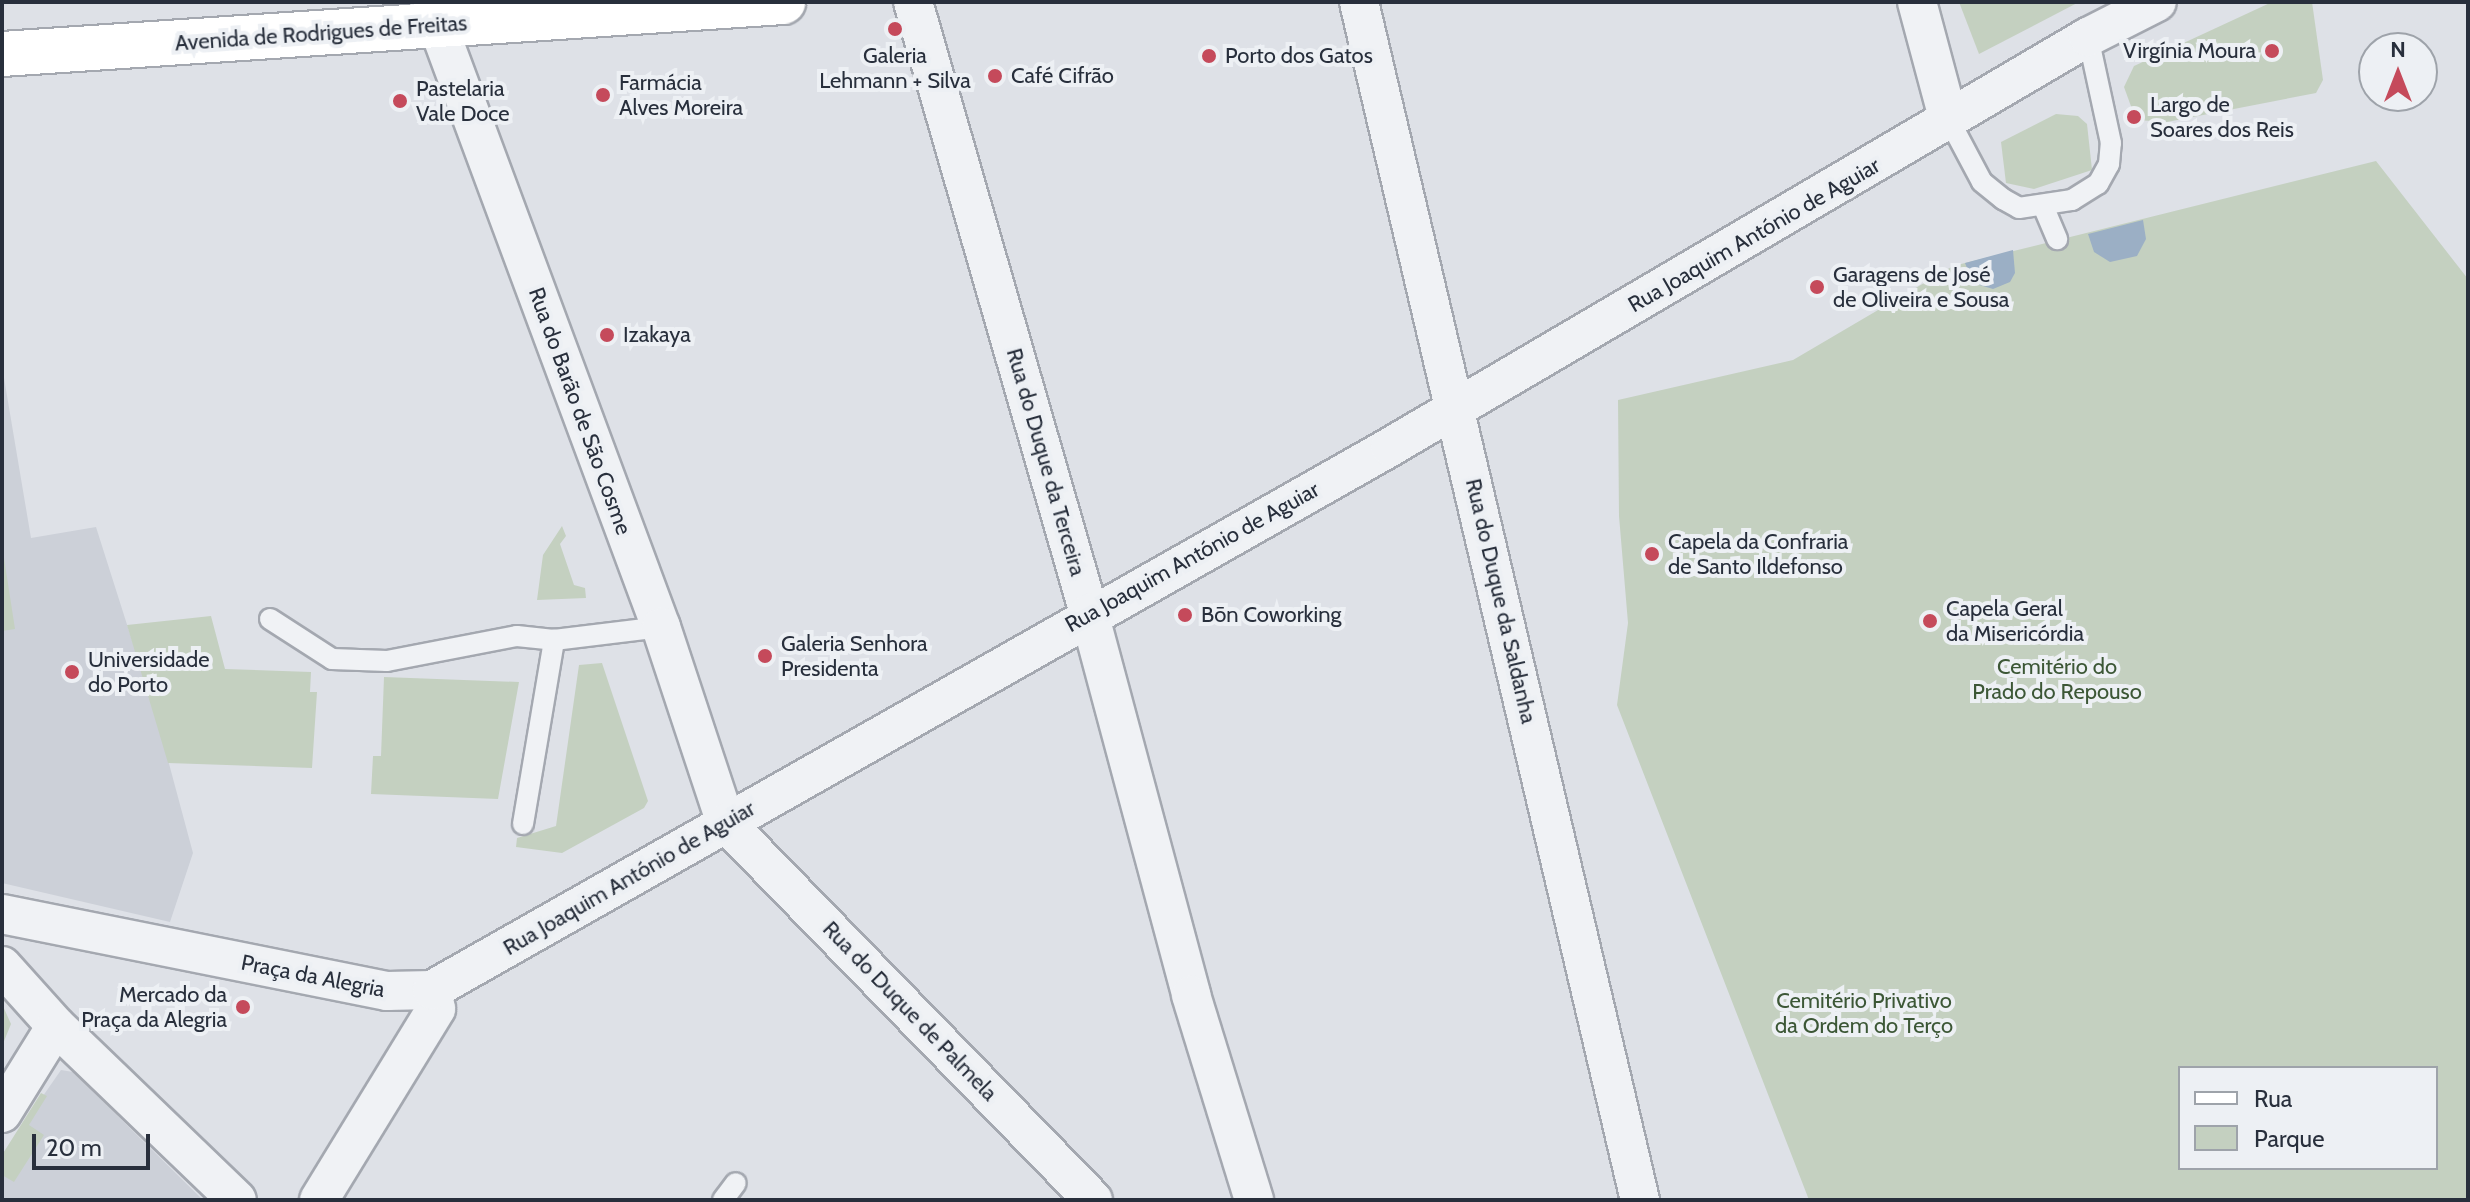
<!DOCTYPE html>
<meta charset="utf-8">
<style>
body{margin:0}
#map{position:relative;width:2470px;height:1202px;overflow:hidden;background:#dee1e7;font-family:Cabin,sans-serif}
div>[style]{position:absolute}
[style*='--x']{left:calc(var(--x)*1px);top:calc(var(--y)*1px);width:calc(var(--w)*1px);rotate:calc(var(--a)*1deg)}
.built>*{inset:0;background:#ccd0d8}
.green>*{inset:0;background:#c4d0c0}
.water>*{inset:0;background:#9bafc5}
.roads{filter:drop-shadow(2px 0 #a4a8b0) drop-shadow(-2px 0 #a4a8b0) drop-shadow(0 2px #a4a8b0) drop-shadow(0 -2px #a4a8b0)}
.service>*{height:20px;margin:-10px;padding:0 10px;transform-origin:10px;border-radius:10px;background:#f0f2f5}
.minor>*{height:38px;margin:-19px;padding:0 19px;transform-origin:19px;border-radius:19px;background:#f0f2f5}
.secondary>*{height:44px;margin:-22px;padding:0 22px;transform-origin:22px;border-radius:22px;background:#fff}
.dots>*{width:22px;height:22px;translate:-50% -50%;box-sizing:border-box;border:4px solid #edf0f4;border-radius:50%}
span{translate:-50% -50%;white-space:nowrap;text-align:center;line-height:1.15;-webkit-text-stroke:8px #edf0f4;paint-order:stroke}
.street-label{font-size:22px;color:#282f3c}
.poi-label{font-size:22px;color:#282f3c}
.right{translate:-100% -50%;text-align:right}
.left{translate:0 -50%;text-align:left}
.park-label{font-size:22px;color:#3c5736}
.frame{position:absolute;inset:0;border:4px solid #282f3c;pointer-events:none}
.legend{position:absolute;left:2178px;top:1066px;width:260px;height:104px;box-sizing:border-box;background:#edf0f4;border:2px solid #9ea3aa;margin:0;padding:10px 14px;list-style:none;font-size:24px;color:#282f3c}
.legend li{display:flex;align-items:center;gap:16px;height:40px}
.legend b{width:40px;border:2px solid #9ea3aa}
.north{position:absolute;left:2358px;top:32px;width:80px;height:80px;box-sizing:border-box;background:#edf0f4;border:2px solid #9ea3aa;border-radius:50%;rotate:0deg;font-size:22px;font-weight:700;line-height:32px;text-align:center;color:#282f3c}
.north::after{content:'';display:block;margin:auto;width:28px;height:36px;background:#c54a5b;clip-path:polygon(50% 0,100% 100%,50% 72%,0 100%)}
.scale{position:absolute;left:32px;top:1134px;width:118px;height:36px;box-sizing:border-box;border:4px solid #282f3c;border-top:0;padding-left:10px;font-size:24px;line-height:28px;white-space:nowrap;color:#282f3c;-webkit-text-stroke:6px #edf0f4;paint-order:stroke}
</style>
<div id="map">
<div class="built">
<div style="clip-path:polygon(2px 366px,31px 538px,96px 527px,157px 719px,193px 853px,170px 922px,2px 883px)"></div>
<div style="clip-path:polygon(61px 1070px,73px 1072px,203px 1200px,2px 1200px,2px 1155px)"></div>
</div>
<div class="green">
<div style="clip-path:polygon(1959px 2px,2079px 2px,1979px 54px)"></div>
<div style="clip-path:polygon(2272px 2px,2312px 2px,2323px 80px,2316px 93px,2167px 122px,2136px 120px,2124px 87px,2134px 66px)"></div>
<div style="clip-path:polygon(2056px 114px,2078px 116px,2087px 124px,2092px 170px,2034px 189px,2006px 183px,2001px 142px)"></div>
<div style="clip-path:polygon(evenodd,2376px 161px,2468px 279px,2468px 1200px,1809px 1200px,1617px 705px,1628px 623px,1619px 516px,1618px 400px,1793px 360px,1953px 266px,2376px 161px,2180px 1068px,2436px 1068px,2436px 1168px,2180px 1168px,2180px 1068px)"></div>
<div style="clip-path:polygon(562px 526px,566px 536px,560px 544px,574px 585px,585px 588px,586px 598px,537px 600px,543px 555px)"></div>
<div style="clip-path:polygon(2px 545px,15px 629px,2px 631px)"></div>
<div style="clip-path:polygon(211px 616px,225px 669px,311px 672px,310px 692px,317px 692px,312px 768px,168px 763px,127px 625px)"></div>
<div style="clip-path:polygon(602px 663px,648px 801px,644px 808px,562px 853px,516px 847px,517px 838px,556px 826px,579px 665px)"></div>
<div style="clip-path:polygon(384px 677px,519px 682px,498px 799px,371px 794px,373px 756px,381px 756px)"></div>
<div style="clip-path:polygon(2px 1004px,11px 1024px,2px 1046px)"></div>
<div style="clip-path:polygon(41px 1093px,47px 1096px,29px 1125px,44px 1135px,14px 1182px,2px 1175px,2px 1155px)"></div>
</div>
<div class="water">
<div style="clip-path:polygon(2143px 220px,2146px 239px,2137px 256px,2110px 262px,2094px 252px,2088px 234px)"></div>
<div style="clip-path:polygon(2013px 250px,2015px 273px,2010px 282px,1993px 289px,1973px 283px,1965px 263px)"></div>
</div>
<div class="roads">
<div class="service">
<div style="--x:1948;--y:118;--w:72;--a:62"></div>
<div style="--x:1982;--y:182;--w:27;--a:39"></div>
<div style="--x:2003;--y:199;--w:18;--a:29"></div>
<div style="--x:2019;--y:208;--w:54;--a:-8.6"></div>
<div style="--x:2072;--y:200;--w:31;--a:-32"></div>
<div style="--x:2098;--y:184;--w:23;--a:-61"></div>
<div style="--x:2109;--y:164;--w:21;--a:-85"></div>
<div style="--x:2111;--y:143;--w:108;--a:-102.2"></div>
<div style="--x:2044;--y:208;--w:34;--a:67"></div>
<div style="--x:270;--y:619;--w:74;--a:32.8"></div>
<div style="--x:332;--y:659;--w:55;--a:2.1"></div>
<div style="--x:387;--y:661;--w:132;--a:-10.9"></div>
<div style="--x:517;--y:636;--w:37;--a:6"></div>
<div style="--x:523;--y:824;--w:187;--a:-80.4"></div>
<div style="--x:554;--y:640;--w:108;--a:-6.9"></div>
<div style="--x:723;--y:1200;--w:21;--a:-53"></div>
</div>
<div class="minor">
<div style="--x:429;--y:2;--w:667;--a:69.64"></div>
<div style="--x:661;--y:627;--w:206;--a:71.7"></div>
<div style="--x:726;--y:823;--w:526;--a:45.77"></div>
<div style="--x:913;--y:2;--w:636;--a:73.93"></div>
<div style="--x:1089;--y:613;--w:395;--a:75"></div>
<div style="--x:1191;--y:995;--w:214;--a:72.9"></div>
<div style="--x:1359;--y:2;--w:1231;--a:76.8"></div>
<div style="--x:1917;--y:2;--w:120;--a:75"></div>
<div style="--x:2;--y:914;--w:393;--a:11.3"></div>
<div style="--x:387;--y:991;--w:45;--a:-1.3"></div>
<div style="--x:432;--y:990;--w:19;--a:78"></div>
<div style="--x:436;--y:1009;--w:224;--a:121.5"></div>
<div style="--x:2;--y:966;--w:81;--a:48"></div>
<div style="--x:56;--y:1026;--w:251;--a:43.9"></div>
<div style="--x:432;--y:990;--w:1101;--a:-29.54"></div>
<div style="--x:1390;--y:447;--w:810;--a:-30.43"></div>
<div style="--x:2088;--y:37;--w:77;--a:-26.9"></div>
<div style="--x:2;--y:1113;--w:102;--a:-58.2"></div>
</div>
<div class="secondary">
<div style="--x:2;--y:54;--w:783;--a:-3.81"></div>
</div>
</div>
<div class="dots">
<div style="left:895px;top:29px;background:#c54a5b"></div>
<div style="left:2272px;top:51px;background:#c54a5b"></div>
<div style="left:1209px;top:56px;background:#c54a5b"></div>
<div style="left:995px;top:76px;background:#c54a5b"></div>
<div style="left:603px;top:95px;background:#c54a5b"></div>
<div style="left:400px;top:101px;background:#c54a5b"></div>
<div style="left:2134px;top:117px;background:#c54a5b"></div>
<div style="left:1817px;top:287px;background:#c54a5b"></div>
<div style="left:607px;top:335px;background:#c54a5b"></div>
<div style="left:1652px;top:554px;background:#c54a5b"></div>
<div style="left:1185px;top:615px;background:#c54a5b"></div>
<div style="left:1930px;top:621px;background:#c54a5b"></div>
<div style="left:765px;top:656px;background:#c54a5b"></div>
<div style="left:72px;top:672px;background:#c54a5b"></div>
<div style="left:243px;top:1007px;background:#c54a5b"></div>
</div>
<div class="street-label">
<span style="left:321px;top:33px;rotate:-4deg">Avenida de Rodrigues de Freitas</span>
<span style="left:1754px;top:235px;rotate:-30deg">Rua Joaquim António de Aguiar</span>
<span style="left:580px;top:411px;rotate:70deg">Rua do Barão de São Cosme</span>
<span style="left:1046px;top:462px;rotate:74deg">Rua do Duque da Terceira</span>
<span style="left:1192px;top:557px;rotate:-29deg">Rua Joaquim António de Aguiar</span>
<span style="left:1501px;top:601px;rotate:77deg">Rua do Duque da Saldanha</span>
<span style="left:629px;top:878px;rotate:-30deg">Rua Joaquim António de Aguiar</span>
<span style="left:313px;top:976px;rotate:11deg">Praça da Alegria</span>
<span style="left:910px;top:1011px;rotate:46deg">Rua do Duque de Palmela</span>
</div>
<div class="poi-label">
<span class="right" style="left:2256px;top:51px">Virgínia Moura</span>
<span style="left:895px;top:68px">Galeria<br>Lehmann + Silva</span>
<span class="left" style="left:1225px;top:56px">Porto dos Gatos</span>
<span class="left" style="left:1011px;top:76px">Café Cifrão</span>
<span class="left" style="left:619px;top:95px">Farmácia<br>Alves Moreira</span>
<span class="left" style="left:416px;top:101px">Pastelaria<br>Vale Doce</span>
<span class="left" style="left:2150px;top:117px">Largo de<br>Soares dos Reis</span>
<span class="left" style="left:1833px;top:287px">Garagens de José<br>de Oliveira e Sousa</span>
<span class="left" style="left:623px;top:335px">Izakaya</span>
<span class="left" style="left:1668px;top:554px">Capela da Confraria<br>de Santo Ildefonso</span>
<span class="left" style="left:1946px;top:621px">Capela Geral<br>da Misericórdia</span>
<span class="left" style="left:1201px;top:615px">Bōn Coworking</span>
<span class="left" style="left:781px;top:656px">Galeria Senhora<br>Presidenta</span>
<span class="left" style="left:88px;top:672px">Universidade<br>do Porto</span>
<span class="right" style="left:227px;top:1007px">Mercado da<br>Praça da Alegria</span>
</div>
<div class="park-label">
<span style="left:2057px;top:679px">Cemitério do<br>Prado do Repouso</span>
<span style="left:1864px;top:1013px">Cemitério Privativo<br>da Ordem do Terço</span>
</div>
<div class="frame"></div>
<ul class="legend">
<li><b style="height:10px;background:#fff"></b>Rua</li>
<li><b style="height:22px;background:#c4d0c0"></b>Parque</li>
</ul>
<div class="north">N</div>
<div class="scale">20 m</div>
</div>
